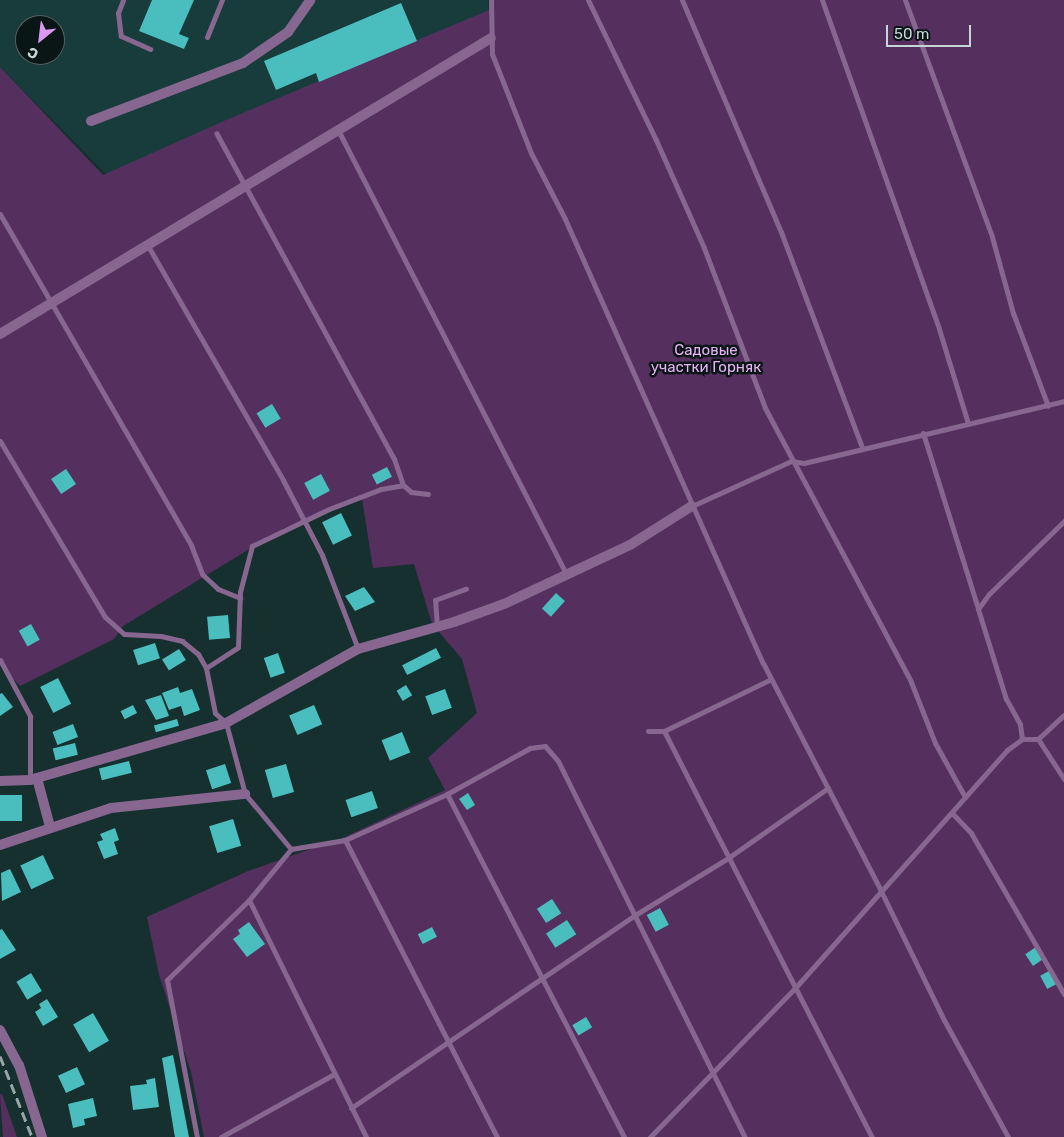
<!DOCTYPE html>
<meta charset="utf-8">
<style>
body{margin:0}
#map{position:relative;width:1064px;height:1137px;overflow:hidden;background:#162f2f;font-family:Rubik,sans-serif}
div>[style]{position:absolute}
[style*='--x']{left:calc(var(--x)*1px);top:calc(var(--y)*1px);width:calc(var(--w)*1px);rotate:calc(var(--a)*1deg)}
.built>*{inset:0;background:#183b3c}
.green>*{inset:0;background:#55305f}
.building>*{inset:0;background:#4abdbf;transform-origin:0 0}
.service>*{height:5px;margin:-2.5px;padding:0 2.5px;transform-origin:2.5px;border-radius:2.5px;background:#876790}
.minor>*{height:10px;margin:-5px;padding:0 5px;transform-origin:5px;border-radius:5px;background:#876790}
.rail>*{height:3px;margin-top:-1.5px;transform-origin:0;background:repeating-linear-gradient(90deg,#95a6a6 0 10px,transparent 0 15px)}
span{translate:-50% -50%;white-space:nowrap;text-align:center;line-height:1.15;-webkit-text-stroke:5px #0a1515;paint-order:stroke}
.park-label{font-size:15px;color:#e7b3f5}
.north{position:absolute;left:15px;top:15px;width:50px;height:50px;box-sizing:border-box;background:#0a1515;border:1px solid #556262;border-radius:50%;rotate:209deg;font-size:14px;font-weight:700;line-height:20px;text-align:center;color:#c6d5d5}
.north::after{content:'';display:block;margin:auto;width:18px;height:22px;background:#de98f2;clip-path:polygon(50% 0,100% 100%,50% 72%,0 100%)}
.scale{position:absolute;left:886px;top:25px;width:85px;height:22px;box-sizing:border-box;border:2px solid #c6d5d5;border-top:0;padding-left:6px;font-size:15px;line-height:18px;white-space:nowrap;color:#c6d5d5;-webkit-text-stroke:4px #0a1515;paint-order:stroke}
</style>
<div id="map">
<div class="built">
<div style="clip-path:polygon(evenodd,0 0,488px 0,489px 10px,106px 174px,0 67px,0 0,25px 25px,55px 25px,55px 55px,25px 55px,25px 25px)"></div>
</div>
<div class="green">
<div style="clip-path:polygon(489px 0,1064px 0,1064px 1137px,204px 1137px,191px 1072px,159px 975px,147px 917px,248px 871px,345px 837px,445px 790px,428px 758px,477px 713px,462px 659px,432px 624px,414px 564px,373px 568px,362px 499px,284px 528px,123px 626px,114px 639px,20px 686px,0 665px,0 67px,103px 175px,226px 120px,489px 10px)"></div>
<div style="clip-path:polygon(0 1094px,2px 1094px,17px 1137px,3px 1137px)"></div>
</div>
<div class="building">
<div style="clip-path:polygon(152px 0,194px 0,179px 34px,189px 38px,184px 49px,139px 31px)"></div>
<div style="clip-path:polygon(401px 3px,417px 41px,319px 82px,316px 73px,276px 90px,264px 61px)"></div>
<div style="left:272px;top:404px;width:17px;height:18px;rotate:59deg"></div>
<div style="left:387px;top:467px;width:11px;height:17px;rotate:63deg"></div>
<div style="left:66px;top:469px;width:18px;height:18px;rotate:56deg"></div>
<div style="left:321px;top:474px;width:19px;height:19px;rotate:62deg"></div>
<div style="left:341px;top:513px;width:25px;height:21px;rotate:64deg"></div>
<div style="clip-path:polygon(364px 587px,375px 602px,355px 611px,345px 596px)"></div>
<div style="left:556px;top:593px;width:12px;height:21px;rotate:42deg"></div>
<div style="left:228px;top:615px;width:23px;height:21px;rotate:85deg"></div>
<div style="left:31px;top:624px;width:18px;height:14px;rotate:61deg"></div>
<div style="left:155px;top:643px;width:16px;height:23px;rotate:72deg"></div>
<div style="left:436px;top:648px;width:11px;height:38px;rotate:63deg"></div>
<div style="left:179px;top:649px;width:13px;height:20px;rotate:58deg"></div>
<div style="left:278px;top:653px;width:21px;height:15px;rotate:71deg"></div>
<div style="left:58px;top:678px;width:29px;height:20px;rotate:63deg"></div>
<div style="left:406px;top:685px;width:12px;height:11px;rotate:59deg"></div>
<div style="clip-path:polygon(178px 687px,180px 693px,192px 689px,200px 710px,184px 716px,181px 706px,169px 710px,162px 693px)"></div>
<div style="left:445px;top:689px;width:20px;height:21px;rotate:70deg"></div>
<div style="clip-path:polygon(2px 693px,13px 707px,0 716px,0 694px)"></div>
<div style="clip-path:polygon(161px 695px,169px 716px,156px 720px,145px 700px)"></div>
<div style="left:133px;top:705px;width:9px;height:14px;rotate:63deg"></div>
<div style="left:314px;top:705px;width:21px;height:27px;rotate:67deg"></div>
<div style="left:177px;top:719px;width:7px;height:24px;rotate:74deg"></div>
<div style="left:73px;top:724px;width:14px;height:22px;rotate:69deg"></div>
<div style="left:402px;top:732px;width:22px;height:22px;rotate:68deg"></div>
<div style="left:75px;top:743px;width:12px;height:23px;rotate:76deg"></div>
<div style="left:129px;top:761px;width:12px;height:31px;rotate:76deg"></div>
<div style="left:225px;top:764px;width:20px;height:20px;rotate:72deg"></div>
<div style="left:286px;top:764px;width:29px;height:22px;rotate:74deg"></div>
<div style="left:372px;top:791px;width:18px;height:28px;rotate:71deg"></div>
<div style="clip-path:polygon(468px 793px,475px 805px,467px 810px,459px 799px)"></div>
<div style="left:0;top:795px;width:22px;height:26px"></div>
<div style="left:233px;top:819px;width:28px;height:25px;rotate:73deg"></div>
<div style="clip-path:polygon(115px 828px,119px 840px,114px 842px,118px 854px,104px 859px,97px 842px,103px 840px,100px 834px)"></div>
<div style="left:43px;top:855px;width:26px;height:25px;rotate:65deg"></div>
<div style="clip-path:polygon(10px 869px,21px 892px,2px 901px,1px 873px)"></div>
<div style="left:552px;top:899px;width:17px;height:18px;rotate:57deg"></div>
<div style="left:660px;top:908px;width:19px;height:15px;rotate:62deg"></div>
<div style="left:567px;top:920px;width:17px;height:25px;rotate:57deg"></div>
<div style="clip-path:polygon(249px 922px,265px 944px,247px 957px,233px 939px,240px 934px,238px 930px)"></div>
<div style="left:432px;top:927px;width:11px;height:16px;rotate:63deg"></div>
<div style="clip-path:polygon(2px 929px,16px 950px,0 959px,0 930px)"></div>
<div style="left:1036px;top:947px;width:14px;height:13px;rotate:56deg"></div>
<div style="left:1049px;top:971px;width:15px;height:10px;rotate:62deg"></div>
<div style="left:31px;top:973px;width:21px;height:17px;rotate:59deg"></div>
<div style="clip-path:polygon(47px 999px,58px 1017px,43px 1026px,35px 1012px,41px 1008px,39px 1004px)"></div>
<div style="left:93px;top:1013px;width:32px;height:23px;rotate:60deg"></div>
<div style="left:586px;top:1017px;width:12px;height:16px;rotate:59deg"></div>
<div style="clip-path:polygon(173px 1055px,189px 1137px,175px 1137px,174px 1132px,162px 1058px)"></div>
<div style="left:77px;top:1067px;width:19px;height:21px;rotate:65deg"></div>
<div style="clip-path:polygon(155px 1078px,159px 1107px,133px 1110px,130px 1086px,147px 1084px,146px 1080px)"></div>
<div style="clip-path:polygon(93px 1098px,97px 1116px,84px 1119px,85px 1125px,73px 1128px,68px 1104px)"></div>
</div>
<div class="service">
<div style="--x:123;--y:0;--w:14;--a:111"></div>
<div style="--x:118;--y:13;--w:23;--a:83"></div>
<div style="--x:121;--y:36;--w:32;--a:24"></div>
<div style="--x:491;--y:0;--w:54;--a:88.9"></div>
<div style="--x:492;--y:54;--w:106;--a:68.5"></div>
<div style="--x:531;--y:153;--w:74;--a:62.7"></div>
<div style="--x:565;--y:219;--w:486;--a:66"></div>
<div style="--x:763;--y:663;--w:254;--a:62.6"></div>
<div style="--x:880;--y:889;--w:146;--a:64"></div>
<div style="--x:944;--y:1020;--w:133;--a:61.3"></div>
<div style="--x:588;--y:0;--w:156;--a:64.1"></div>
<div style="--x:656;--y:140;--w:118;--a:66"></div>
<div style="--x:704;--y:248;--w:171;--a:69.1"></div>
<div style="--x:765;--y:408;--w:310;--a:61.9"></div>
<div style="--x:911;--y:682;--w:66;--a:68.5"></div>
<div style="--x:935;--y:743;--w:62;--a:60.9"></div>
<div style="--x:682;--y:0;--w:252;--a:66.9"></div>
<div style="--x:781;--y:232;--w:231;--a:69.4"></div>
<div style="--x:822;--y:0;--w:349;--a:70.4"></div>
<div style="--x:939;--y:329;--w:98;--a:72.9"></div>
<div style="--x:905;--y:0;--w:252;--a:69.8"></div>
<div style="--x:992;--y:237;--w:79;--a:74.6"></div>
<div style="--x:1013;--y:313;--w:99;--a:69.4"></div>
<div style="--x:207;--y:37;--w:40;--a:-68"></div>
<div style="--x:338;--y:130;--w:498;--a:62.8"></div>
<div style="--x:0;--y:214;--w:382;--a:60"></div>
<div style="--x:191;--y:545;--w:31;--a:69"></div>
<div style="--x:202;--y:574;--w:22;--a:43"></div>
<div style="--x:218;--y:589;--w:24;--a:22"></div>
<div style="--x:148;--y:246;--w:270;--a:60"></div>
<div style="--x:283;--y:480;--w:85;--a:62.5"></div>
<div style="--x:322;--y:555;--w:101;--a:69"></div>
<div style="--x:923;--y:433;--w:184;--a:72.6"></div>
<div style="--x:0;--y:441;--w:205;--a:59.2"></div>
<div style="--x:105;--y:617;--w:25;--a:42"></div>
<div style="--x:124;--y:634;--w:37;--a:3"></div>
<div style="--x:161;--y:636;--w:22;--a:13"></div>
<div style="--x:182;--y:641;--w:21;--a:39"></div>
<div style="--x:198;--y:654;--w:16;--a:60"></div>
<div style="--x:206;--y:668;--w:46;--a:78.7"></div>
<div style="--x:215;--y:713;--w:15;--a:42"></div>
<div style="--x:226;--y:723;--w:73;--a:75"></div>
<div style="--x:245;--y:794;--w:72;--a:50.1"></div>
<div style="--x:291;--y:849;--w:66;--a:129.5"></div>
<div style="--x:249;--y:900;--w:115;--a:135.7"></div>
<div style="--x:167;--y:980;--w:160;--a:79.2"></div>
<div style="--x:403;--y:485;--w:11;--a:41"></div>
<div style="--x:411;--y:492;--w:17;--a:7"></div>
<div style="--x:692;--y:506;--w:109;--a:-24.4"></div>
<div style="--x:791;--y:461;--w:13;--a:9"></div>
<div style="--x:804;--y:463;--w:267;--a:-13.4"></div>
<div style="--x:437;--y:627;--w:27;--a:-94"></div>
<div style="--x:435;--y:600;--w:33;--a:-20"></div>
<div style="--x:0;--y:660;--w:64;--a:61.8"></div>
<div style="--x:30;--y:716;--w:64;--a:90"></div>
<div style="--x:206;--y:668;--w:38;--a:-33"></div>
<div style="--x:238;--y:647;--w:55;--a:-87.9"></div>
<div style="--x:240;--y:592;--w:48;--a:-75.4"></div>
<div style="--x:252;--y:546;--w:85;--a:-25.7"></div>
<div style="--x:329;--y:509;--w:56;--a:-21"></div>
<div style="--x:381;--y:489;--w:22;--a:-10"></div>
<div style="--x:403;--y:485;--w:28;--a:-109"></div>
<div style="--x:394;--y:459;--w:371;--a:-118.6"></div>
<div style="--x:648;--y:731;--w:16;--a:0"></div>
<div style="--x:664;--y:731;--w:119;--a:-25.9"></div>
<div style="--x:664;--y:731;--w:456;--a:62.9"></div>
<div style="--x:1022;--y:739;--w:15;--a:-98"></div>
<div style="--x:1020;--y:724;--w:29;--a:-119"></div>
<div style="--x:1006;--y:699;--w:94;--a:-107.3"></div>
<div style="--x:978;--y:609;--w:19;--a:-54"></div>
<div style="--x:989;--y:594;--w:105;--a:-44.2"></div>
<div style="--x:1038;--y:739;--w:48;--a:57"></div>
<div style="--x:447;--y:794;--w:386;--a:62.7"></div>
<div style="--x:952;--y:813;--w:28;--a:46"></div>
<div style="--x:971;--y:833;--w:186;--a:60"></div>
<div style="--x:345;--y:840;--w:334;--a:62.9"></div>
<div style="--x:291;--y:849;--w:55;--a:-9.5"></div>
<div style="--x:345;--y:840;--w:112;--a:-24.3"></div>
<div style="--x:447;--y:794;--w:95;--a:-29"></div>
<div style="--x:530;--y:748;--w:15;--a:-8"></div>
<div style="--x:545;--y:746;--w:20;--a:49"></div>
<div style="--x:558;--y:761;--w:420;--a:63.6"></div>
<div style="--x:249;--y:900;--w:264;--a:63.7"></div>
<div style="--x:351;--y:1108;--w:343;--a:-34.2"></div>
<div style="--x:635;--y:915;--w:109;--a:-31.5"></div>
<div style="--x:728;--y:858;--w:122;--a:-35"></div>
<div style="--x:221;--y:1137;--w:129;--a:-29.1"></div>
<div style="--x:650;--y:1137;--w:208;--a:-45.8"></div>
<div style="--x:795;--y:988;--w:319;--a:-48.3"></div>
<div style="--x:1007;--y:750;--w:19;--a:-36"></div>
<div style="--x:1022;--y:739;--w:16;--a:0"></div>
<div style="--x:1038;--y:739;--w:35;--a:-43"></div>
</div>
<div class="minor">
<div style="--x:91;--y:121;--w:163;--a:-20.9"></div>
<div style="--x:243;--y:63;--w:55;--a:-34.6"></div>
<div style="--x:288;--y:32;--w:39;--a:-55"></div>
<div style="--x:0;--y:334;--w:573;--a:-31.08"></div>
<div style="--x:37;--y:778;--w:51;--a:75.1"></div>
<div style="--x:0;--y:781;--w:30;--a:-2"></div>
<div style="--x:30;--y:780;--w:204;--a:-16.2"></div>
<div style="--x:226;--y:723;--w:151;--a:-29.3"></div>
<div style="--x:358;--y:649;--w:100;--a:-15.7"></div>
<div style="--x:454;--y:622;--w:53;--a:-19.8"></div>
<div style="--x:504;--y:604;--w:139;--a:-25.1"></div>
<div style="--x:630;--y:545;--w:73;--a:-32.2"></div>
<div style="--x:0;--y:845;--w:117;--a:-18.4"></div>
<div style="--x:111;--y:808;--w:135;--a:-6"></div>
<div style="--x:0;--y:1030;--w:40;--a:62"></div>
<div style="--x:19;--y:1065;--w:76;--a:72.3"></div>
</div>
<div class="rail">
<div style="--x:0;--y:1056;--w:87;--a:68.4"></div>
</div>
<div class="park-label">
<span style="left:706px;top:359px">Садовые<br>участки Горняк</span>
</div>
<div class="north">С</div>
<div class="scale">50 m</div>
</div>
